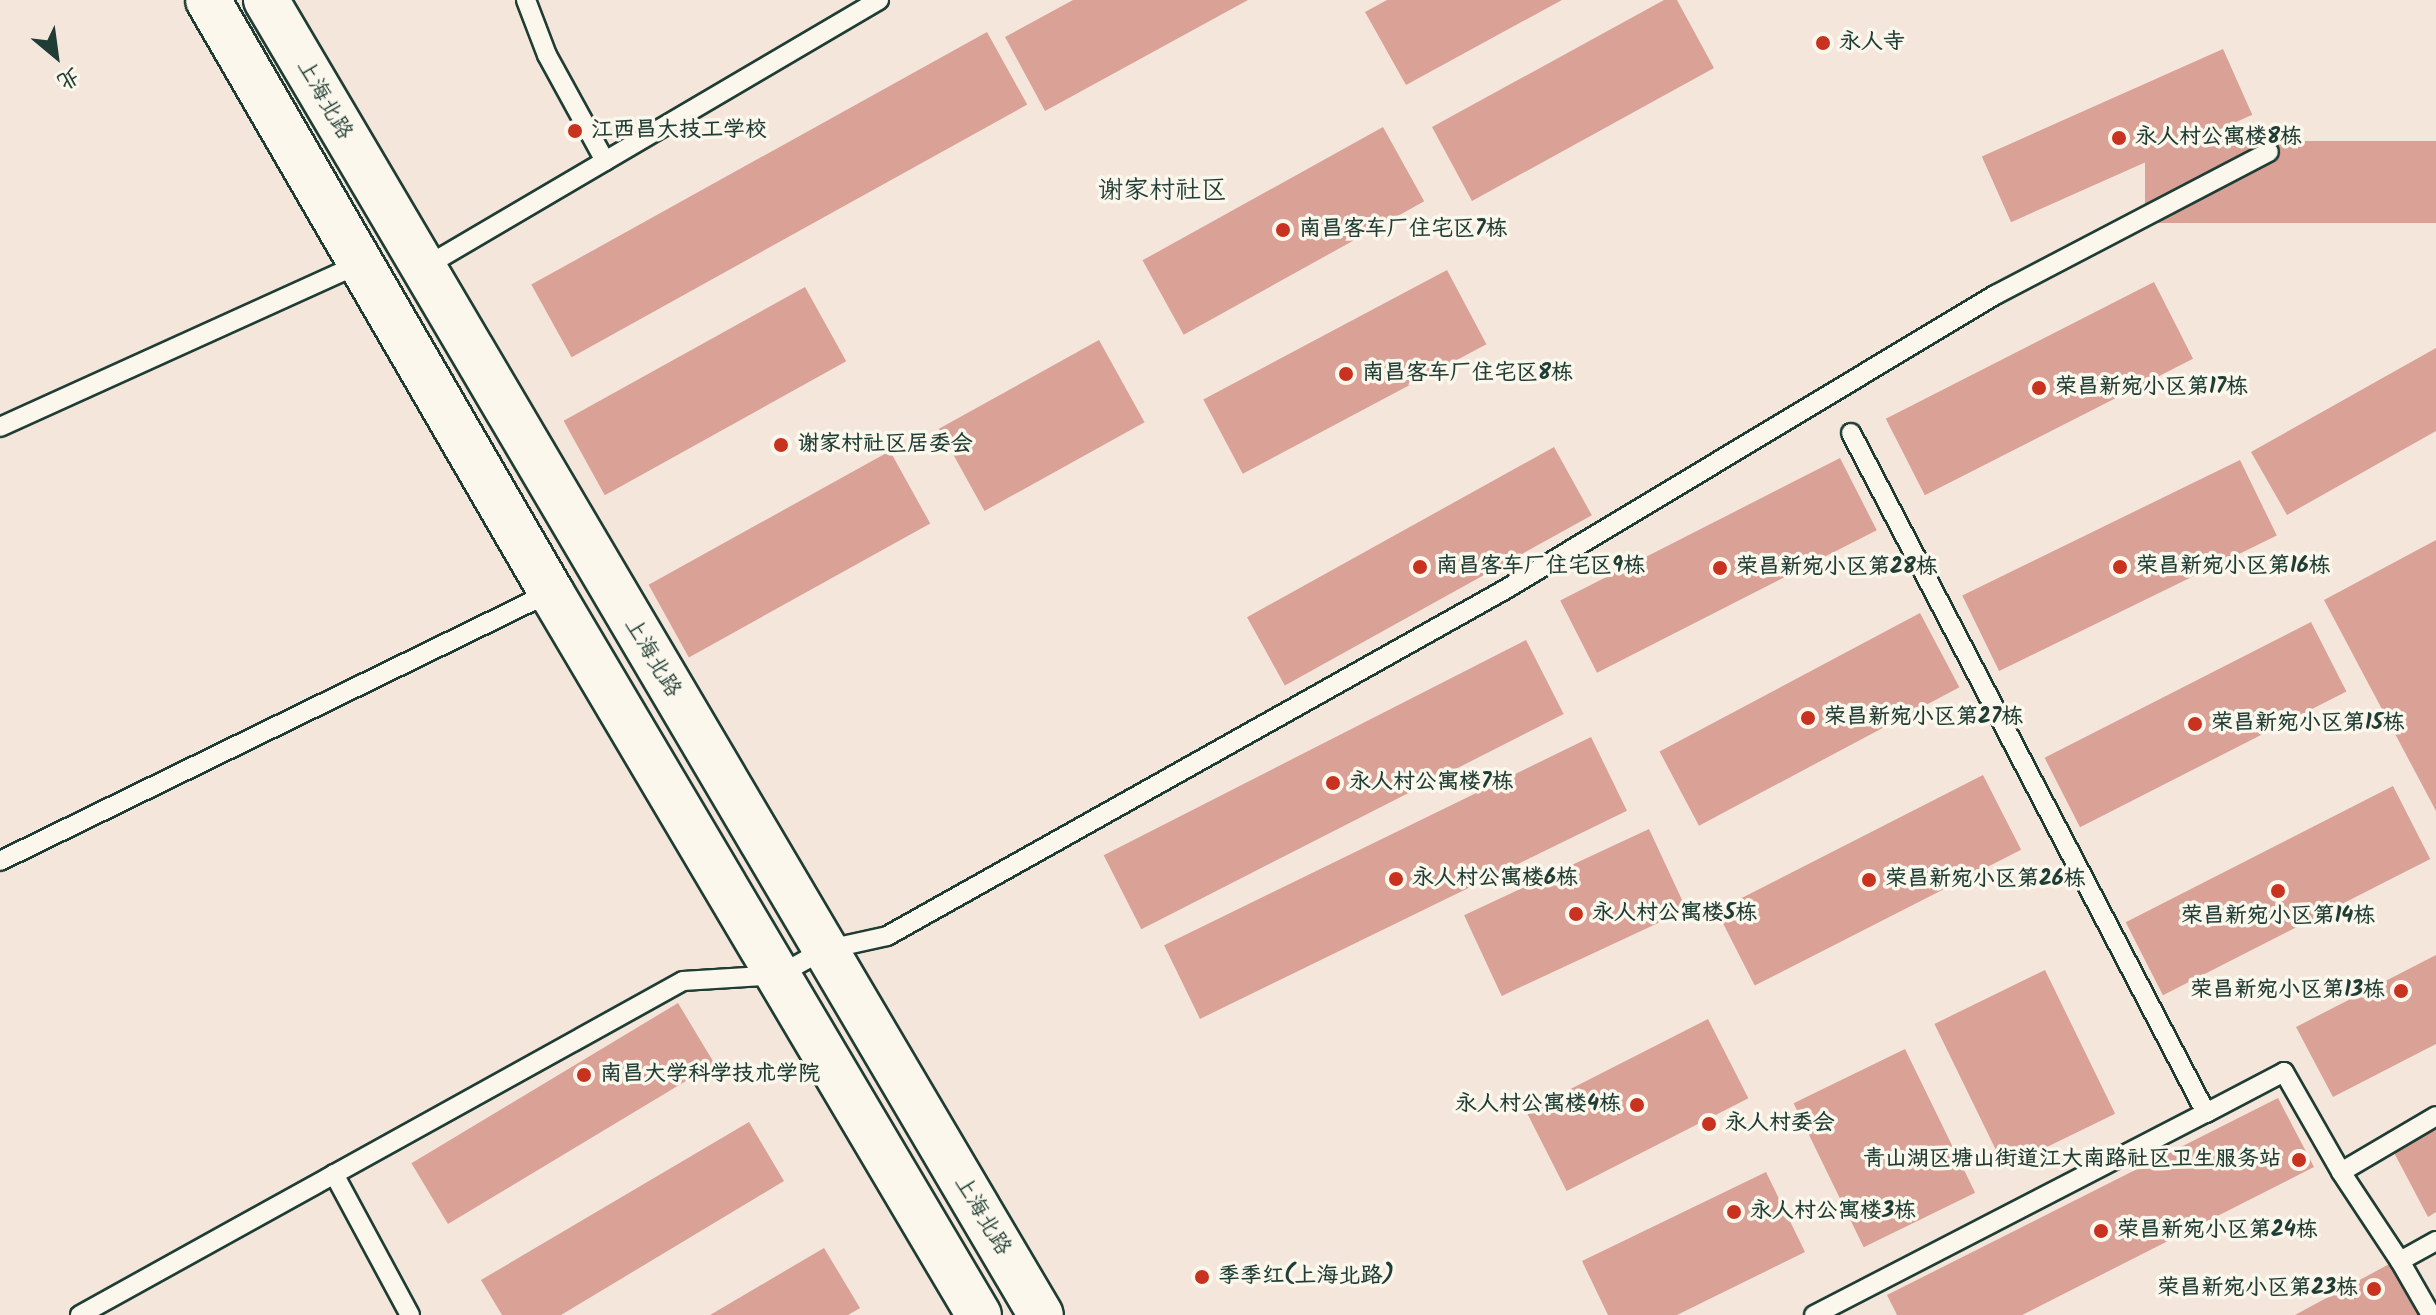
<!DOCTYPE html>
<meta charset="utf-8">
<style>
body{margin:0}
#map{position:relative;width:2436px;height:1315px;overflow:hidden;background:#f4e6db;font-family:Kalam,"LXGW WenKai TC",sans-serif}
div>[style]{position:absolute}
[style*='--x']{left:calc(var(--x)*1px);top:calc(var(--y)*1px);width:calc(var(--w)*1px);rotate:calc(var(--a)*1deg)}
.building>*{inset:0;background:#daa197;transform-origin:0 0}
.roads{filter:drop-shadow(2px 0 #1f3d34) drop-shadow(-2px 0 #1f3d34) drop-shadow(0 2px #1f3d34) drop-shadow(0 -2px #1f3d34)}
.lane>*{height:18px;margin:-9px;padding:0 9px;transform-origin:9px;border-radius:9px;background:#fbf7ec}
.secondary>*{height:44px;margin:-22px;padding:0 22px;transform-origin:22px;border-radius:22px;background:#fbf7ec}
.dots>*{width:22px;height:22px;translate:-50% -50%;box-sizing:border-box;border:4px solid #fbf7ec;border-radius:50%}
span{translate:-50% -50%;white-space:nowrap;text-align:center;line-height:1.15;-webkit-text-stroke:7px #fbf7ec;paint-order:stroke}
.poi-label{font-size:22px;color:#1f3d34;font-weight:700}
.left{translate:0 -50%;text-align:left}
.right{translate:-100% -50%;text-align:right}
.street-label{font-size:22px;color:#1f3d34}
.quarter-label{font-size:26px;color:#1f3d34}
.north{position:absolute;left:16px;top:16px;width:80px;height:80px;-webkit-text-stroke:6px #fbf7ec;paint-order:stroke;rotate:151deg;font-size:22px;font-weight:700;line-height:32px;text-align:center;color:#1f3d34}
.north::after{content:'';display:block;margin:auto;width:28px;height:36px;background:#1f3d34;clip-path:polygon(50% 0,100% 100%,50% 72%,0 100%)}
</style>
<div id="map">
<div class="building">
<div style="clip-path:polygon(1073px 0,1248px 0,1045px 111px,1005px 37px)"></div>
<div style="clip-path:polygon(1387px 0,1562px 0,1406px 85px,1365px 12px)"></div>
<div style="clip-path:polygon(1664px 0,1677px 0,1714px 68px,1472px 201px,1432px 127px)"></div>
<div style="left:987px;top:32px;width:83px;height:521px;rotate:61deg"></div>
<div style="left:2223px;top:49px;width:72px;height:264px;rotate:66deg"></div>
<div style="left:1383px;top:127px;width:85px;height:275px;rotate:61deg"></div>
<div style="left:2436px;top:141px;width:82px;height:291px;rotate:90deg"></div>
<div style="left:1447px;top:270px;width:84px;height:276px;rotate:62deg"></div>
<div style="left:2154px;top:282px;width:86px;height:301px;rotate:63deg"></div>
<div style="left:805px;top:287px;width:85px;height:276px;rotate:61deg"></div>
<div style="left:1099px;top:340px;width:94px;height:183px;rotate:61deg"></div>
<div style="clip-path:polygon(2436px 348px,2436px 431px,2287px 515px,2251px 452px)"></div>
<div style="left:1554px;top:447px;width:78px;height:351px;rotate:61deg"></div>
<div style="left:890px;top:451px;width:83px;height:276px;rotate:61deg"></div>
<div style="left:1840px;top:458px;width:81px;height:314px;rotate:63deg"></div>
<div style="left:2240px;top:460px;width:84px;height:309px;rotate:64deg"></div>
<div style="clip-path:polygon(2436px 540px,2436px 811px,2324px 600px)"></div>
<div style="left:1920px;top:613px;width:84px;height:295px;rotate:62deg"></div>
<div style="left:2311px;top:622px;width:78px;height:299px;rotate:63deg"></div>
<div style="left:1526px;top:640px;width:83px;height:474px;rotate:63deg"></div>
<div style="left:1591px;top:737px;width:82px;height:475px;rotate:64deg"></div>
<div style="left:1983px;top:775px;width:84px;height:299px;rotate:63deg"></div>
<div style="left:2393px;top:786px;width:82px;height:300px;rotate:63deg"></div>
<div style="left:1649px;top:829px;width:89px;height:204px;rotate:65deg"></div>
<div style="clip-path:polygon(2436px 955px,2436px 1044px,2333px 1097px,2296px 1027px)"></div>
<div style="left:2045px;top:970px;width:160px;height:123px;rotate:64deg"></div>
<div style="left:678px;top:1003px;width:71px;height:311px;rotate:59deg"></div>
<div style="left:1708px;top:1019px;width:89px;height:204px;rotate:63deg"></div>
<div style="left:1905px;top:1049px;width:160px;height:124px;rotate:64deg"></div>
<div style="clip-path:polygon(2278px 1098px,2314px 1167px,2022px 1315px,1897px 1315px,1887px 1295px)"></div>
<div style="clip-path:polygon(749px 1122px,784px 1181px,561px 1315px,502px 1315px,481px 1280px)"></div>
<div style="clip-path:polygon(2436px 1123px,2436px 1212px,2428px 1217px,2391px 1147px)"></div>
<div style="clip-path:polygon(1766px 1172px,1805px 1252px,1677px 1315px,1608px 1315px,1582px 1261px)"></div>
<div style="clip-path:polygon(824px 1248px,860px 1308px,848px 1315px,710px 1315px)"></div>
<div style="clip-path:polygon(2391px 1263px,2419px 1315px,2295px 1315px)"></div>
</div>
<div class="roads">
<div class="lane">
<div style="--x:526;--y:0;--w:59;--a:69.1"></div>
<div style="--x:547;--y:55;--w:121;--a:61.3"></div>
<div style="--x:423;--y:268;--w:529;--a:-30.44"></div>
<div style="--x:0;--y:427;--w:397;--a:-24.4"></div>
<div style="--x:1851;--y:433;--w:767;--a:62.43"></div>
<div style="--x:2206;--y:1113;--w:88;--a:-27.7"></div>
<div style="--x:2284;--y:1072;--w:115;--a:60.3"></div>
<div style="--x:2341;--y:1172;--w:107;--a:56.5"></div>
<div style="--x:0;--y:861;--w:613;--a:-26.02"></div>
<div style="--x:2341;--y:1172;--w:110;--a:-30.5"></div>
<div style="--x:334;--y:1174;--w:160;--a:61.7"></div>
<div style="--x:80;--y:1315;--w:689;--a:-28.98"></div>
<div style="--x:683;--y:981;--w:96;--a:-3.6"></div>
<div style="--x:779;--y:975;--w:51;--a:-29.1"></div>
<div style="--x:824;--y:950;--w:65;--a:-12.5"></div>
<div style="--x:887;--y:936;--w:710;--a:-29.27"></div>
<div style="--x:1506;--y:589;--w:571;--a:-31.02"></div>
<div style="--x:1995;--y:295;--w:309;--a:-27.6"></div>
<div style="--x:1814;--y:1315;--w:441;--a:-27.3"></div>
<div style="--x:2431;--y:1315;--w:62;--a:-119.9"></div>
<div style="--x:2400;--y:1261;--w:41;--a:-29.1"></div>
</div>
<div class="secondary">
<div style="--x:208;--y:0;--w:684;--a:59.91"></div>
<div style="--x:551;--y:592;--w:840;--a:59.38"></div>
<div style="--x:266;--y:0;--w:1526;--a:59.49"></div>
</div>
</div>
<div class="dots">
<div style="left:1823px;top:43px;background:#c8321e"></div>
<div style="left:575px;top:131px;background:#c8321e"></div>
<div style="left:2119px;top:138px;background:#c8321e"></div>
<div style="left:1283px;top:230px;background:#c8321e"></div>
<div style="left:1346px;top:374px;background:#c8321e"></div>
<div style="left:2039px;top:388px;background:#c8321e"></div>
<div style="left:781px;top:445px;background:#c8321e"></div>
<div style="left:1420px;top:567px;background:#c8321e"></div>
<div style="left:2120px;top:567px;background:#c8321e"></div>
<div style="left:1720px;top:568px;background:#c8321e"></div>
<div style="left:1808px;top:718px;background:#c8321e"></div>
<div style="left:2195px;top:724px;background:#c8321e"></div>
<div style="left:1333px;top:783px;background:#c8321e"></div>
<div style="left:1396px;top:879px;background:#c8321e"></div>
<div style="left:1869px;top:880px;background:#c8321e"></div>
<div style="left:2278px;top:891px;background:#c8321e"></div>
<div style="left:1576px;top:914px;background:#c8321e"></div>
<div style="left:2401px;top:991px;background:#c8321e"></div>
<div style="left:584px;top:1075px;background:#c8321e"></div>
<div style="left:1637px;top:1105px;background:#c8321e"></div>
<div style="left:1709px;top:1124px;background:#c8321e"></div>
<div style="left:2299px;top:1160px;background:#c8321e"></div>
<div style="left:1734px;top:1212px;background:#c8321e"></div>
<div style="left:2101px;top:1231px;background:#c8321e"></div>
<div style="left:1202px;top:1277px;background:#c8321e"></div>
<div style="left:2374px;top:1289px;background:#c8321e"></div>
</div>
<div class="poi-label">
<span class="left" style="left:1839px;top:43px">永人寺</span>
<span class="left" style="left:591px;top:131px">江西昌大技工学校</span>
<span class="left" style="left:2135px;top:138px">永人村公寓楼8栋</span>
<span class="left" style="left:1299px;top:230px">南昌客车厂住宅区7栋</span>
<span class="left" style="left:1362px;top:374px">南昌客车厂住宅区8栋</span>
<span class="left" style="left:2055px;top:388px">荣昌新宛小区第17栋</span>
<span class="left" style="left:797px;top:445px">谢家村社区居委会</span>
<span class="left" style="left:1436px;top:567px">南昌客车厂住宅区9栋</span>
<span class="left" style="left:2136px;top:567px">荣昌新宛小区第16栋</span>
<span class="left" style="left:1736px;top:568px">荣昌新宛小区第28栋</span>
<span class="left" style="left:1824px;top:718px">荣昌新宛小区第27栋</span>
<span class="left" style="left:2211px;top:724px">荣昌新宛小区第15栋</span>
<span class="left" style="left:1349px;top:783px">永人村公寓楼7栋</span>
<span class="left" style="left:1412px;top:879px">永人村公寓楼6栋</span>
<span class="left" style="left:1885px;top:880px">荣昌新宛小区第26栋</span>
<span class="left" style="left:1592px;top:914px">永人村公寓楼5栋</span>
<span style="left:2278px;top:917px">荣昌新宛小区第14栋</span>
<span class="right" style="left:2385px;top:991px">荣昌新宛小区第13栋</span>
<span class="left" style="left:600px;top:1075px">南昌大学科学技术学院</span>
<span class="right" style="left:1621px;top:1105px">永人村公寓楼4栋</span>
<span class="left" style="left:1725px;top:1124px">永人村委会</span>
<span class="right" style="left:2281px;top:1160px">青山湖区塘山街道江大南路社区卫生服务站</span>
<span class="left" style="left:1750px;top:1212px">永人村公寓楼3栋</span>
<span class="left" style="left:2117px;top:1231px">荣昌新宛小区第24栋</span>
<span class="left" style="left:1218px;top:1277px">季季红(上海北路)</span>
<span class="right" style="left:2358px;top:1289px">荣昌新宛小区第23栋</span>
</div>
<div class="street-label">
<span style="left:324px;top:100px;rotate:60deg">上海北路</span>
<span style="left:652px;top:658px;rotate:59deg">上海北路</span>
<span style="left:982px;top:1216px;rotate:59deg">上海北路</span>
</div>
<div class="quarter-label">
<span style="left:1162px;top:192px">谢家村社区</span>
</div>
<div class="north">北</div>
</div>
